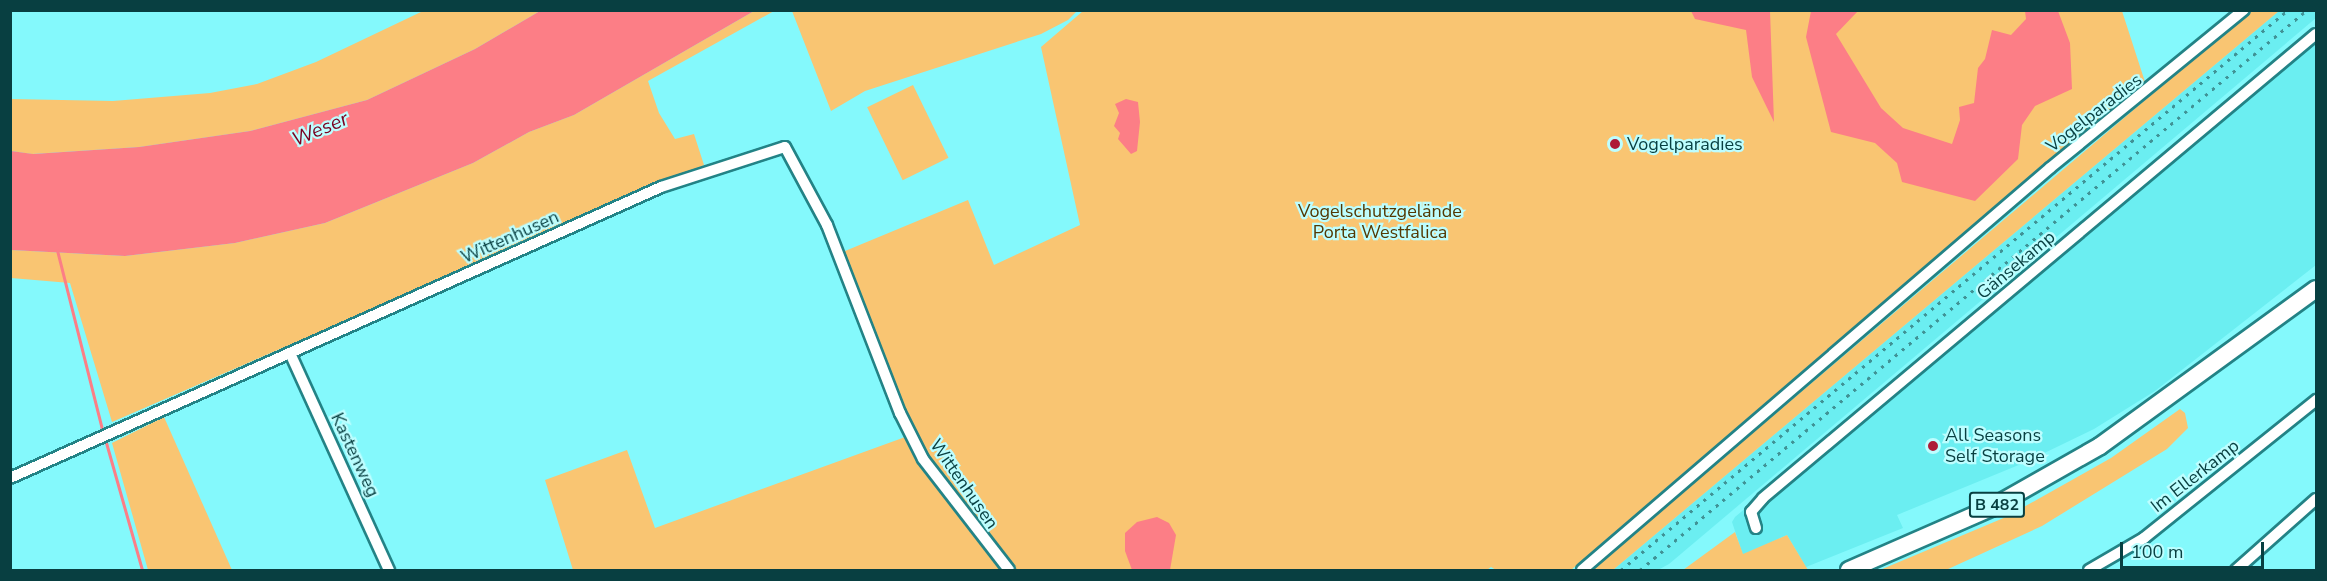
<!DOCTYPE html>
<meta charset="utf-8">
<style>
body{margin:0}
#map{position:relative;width:2327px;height:581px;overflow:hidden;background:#84f9fc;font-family:"Nunito Sans",sans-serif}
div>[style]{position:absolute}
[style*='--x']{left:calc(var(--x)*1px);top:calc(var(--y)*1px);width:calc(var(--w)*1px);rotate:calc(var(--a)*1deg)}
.built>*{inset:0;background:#6beef1}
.green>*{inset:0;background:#f9c572;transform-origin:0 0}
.water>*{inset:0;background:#fc7e86}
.stream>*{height:3px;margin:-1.5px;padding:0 1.5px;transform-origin:1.5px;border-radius:1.5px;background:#fc7e86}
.roads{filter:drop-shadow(2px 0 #238386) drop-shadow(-2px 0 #238386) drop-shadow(0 2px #238386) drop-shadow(0 -2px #238386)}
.street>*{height:10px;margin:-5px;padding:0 5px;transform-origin:5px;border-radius:5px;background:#fff}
.primary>*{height:16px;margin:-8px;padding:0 8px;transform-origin:8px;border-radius:8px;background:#fff}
.rail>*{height:3px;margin-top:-1.5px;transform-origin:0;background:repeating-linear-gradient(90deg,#409295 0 3px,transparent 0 9px)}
.dots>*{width:16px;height:16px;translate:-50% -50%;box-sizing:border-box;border:3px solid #bdfeff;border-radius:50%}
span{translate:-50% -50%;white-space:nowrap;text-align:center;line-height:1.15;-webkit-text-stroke:4.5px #bdfeff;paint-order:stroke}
.shield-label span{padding:2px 4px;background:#bdfeff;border:2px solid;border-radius:4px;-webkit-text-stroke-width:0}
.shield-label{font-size:16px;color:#083f41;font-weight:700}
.street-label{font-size:18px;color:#083f41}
.poi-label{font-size:18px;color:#083f41}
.left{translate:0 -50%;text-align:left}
.park-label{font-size:18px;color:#533803}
.water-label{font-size:20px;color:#7a0120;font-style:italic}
.frame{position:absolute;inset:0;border:12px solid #083f41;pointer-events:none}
.scale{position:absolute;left:2120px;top:542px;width:144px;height:27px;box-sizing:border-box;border:3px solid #083f41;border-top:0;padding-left:8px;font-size:18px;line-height:21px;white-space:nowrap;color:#083f41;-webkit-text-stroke:4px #bdfeff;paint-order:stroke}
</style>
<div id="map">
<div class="built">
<div style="clip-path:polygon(2279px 11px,2316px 11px,2316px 18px,1669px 564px,1658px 570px,1613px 570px)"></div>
<div style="clip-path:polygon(2316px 29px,2316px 265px,2155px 391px,2094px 429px,2026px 462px,1897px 515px,1903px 528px,1806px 567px,1787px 535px,1743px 555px,1732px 522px,1735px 517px)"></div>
</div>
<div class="green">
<div style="clip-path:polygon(423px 11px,540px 11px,475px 49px,367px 100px,250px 131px,139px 147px,32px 154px,11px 151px,11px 99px,113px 101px,210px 93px,257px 84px,316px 62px)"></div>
<div style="clip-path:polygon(754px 11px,774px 11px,648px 81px,659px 113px,675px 139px,694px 134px,704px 165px,112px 422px,70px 283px,11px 278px,11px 250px,125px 256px,235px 243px,325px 223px,473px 163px,529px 132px,574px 115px)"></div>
<div style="clip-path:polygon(792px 11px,1077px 11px,1068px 20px,1041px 34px,865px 91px,831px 111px)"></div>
<div style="clip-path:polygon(1083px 11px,2122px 11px,2146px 85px,1571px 570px,1496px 570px,1491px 567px,1487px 570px,573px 570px,545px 480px,627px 450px,655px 528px,908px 436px,833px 256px,968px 200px,994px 265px,1080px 225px,1041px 47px)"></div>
<div style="clip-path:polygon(2250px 11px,2279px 11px,1613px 570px,1591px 570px)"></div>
<div style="left:913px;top:85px;width:81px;height:51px;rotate:64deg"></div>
<div style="clip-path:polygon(2180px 409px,2185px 413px,2188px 428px,2167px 449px,2042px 526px,1946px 570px,1880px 570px,2006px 517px,2111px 458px)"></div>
<div style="clip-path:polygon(164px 417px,232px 570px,148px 570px,112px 443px)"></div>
<div style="clip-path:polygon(1735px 532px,1743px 554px,1787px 535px,1808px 570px,1683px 570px)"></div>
</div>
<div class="water">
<div style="clip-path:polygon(540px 11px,754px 11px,574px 115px,529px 132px,473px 163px,325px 223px,235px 243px,125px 256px,11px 250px,11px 151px,33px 154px,139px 147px,250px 131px,367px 100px,475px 49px)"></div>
<div style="clip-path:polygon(1691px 11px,1770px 11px,1774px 122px,1752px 77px,1746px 30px,1695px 19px)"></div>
<div style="clip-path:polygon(1811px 11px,1858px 11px,1836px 34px,1881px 108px,1903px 128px,1952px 144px,1960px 120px,1959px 107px,1974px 103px,1978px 68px,1985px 59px,1992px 30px,2011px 35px,2026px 19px,2025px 11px,2058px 11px,2070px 43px,2072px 89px,2035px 106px,2022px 125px,2018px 159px,1975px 201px,1902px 182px,1897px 163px,1875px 143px,1831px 132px,1806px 37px)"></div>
<div style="clip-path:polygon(1126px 99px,1138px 102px,1140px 122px,1137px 151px,1131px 154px,1118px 139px,1120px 133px,1114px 126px,1119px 113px,1115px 104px)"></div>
<div style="clip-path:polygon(1157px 517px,1169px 523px,1176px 535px,1170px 570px,1132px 570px,1125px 551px,1125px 533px,1137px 522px)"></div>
</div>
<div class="stream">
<div style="--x:57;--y:250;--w:189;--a:75.9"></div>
<div style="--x:105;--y:439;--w:136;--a:74.2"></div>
</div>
<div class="roads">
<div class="street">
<div style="--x:290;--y:353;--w:239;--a:65.5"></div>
<div style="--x:10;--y:478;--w:713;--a:-24.08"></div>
<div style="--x:661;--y:187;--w:130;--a:-17.9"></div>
<div style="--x:785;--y:147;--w:89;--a:61.7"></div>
<div style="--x:827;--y:225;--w:202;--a:68.8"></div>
<div style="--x:900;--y:413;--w:51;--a:63.4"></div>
<div style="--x:923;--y:459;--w:140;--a:52.2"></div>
<div style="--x:1756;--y:528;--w:17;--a:-107"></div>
<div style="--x:1751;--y:512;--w:18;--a:-49"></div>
<div style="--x:1763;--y:498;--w:722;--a:-40"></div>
<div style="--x:1582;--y:570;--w:617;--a:-40.66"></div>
<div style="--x:2050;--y:168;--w:250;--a:-39.2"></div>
<div style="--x:2089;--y:570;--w:64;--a:-30.2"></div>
<div style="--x:2144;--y:538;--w:221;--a:-38.7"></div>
<div style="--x:2236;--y:570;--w:107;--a:-41.6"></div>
</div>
<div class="primary">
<div style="--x:1849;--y:570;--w:155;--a:-23.6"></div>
<div style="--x:1991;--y:508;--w:125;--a:-29.6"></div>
<div style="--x:2100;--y:446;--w:267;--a:-36"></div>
</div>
</div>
<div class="rail">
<div style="--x:1621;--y:570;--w:871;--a:-40.02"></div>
<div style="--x:1640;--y:570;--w:871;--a:-40.02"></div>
</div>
<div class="dots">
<div style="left:1615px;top:144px;background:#ae1a37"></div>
<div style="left:1933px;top:446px;background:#ae1a37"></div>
</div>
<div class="shield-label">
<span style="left:1997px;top:505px">B 482</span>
</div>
<div class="street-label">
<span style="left:2094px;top:113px;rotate:-38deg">Vogelparadies</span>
<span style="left:510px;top:237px;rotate:-24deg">Wittenhusen</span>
<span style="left:2016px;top:265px;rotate:-40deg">Gänsekamp</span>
<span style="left:355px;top:455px;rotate:65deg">Kastenweg</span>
<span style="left:2195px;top:476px;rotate:-38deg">Im Ellerkamp</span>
<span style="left:964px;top:484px;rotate:55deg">Wittenhusen</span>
</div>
<div class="poi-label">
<span class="left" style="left:1627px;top:144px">Vogelparadies</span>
<span class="left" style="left:1945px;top:446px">All Seasons<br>Self Storage</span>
</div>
<div class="park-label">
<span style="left:1380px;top:222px">Vogelschutzgelände<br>Porta Westfalica</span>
</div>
<div class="water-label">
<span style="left:320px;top:129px;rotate:-23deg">Weser</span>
</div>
<div class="frame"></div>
<div class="scale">100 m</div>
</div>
